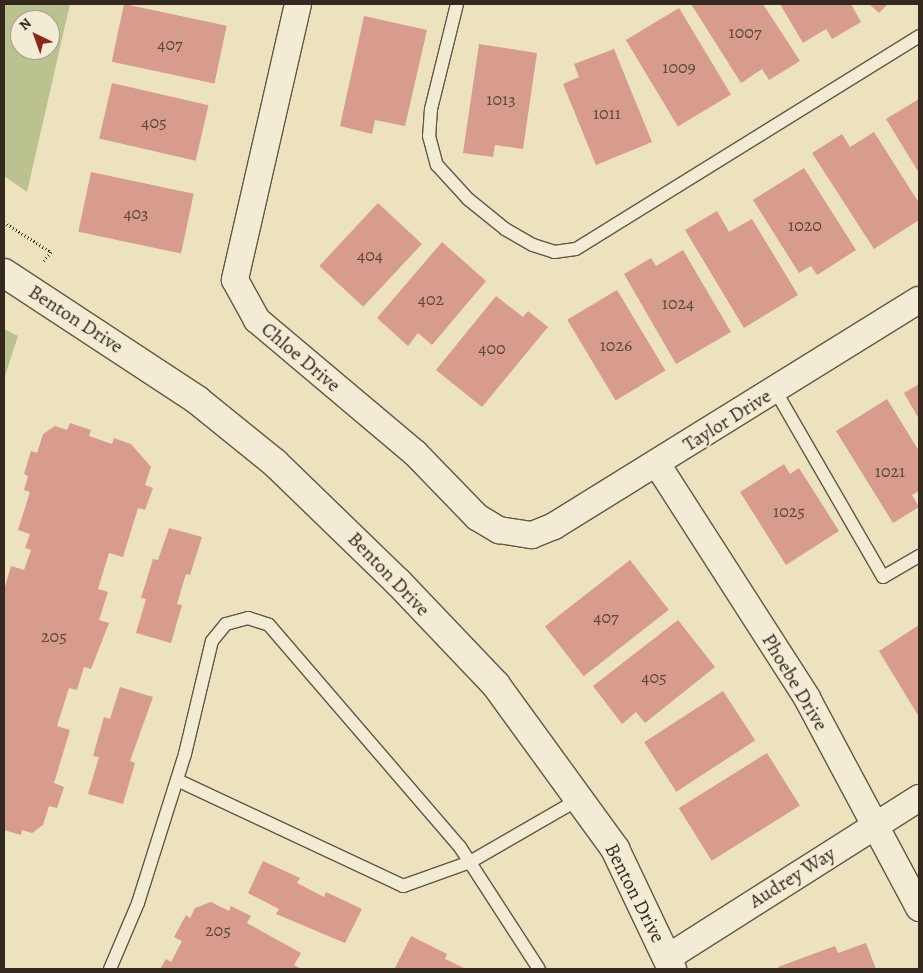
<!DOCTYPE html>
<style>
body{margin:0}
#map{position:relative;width:923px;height:973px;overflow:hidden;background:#ece2bd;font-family:Alegreya,serif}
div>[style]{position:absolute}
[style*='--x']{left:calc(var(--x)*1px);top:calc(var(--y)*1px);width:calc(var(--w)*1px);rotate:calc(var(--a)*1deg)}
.green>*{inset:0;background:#bbc28f}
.building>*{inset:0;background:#d79c8d;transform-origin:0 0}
.path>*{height:3px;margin-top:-1.5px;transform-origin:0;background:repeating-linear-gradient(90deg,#33291f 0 1px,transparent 0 3.5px)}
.roads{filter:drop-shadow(1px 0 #615746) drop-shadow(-1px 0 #615746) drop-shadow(0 1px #615746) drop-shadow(0 -1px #615746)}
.lane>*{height:12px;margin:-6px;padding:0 6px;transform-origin:6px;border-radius:6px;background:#f3ecd4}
.street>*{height:26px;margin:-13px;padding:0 13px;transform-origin:13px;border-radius:13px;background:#f3ecd4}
.secondary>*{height:28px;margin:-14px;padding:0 14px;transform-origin:14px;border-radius:14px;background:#f3ecd4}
span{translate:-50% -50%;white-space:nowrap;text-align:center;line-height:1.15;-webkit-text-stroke:4px #f3ecd4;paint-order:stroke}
.number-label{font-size:18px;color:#5c463a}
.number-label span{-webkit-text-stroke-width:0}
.street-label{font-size:20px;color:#33291f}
.frame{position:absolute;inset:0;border:5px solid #33291f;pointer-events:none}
.north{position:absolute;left:10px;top:10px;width:50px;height:50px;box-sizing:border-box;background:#f3ecd4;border:1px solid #a69e8c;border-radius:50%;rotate:318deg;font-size:14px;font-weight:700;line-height:20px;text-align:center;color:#33291f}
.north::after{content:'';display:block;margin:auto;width:18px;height:22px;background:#8f2418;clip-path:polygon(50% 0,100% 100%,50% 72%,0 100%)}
</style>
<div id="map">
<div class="green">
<div style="clip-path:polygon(evenodd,4px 4px,70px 4px,27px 192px,4px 176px,4px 4px,20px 20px,50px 20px,50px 50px,20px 50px,20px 20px)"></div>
<div style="clip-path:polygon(4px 329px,18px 336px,4px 379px)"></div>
</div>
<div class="building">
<div style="left:124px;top:4px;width:105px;height:59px;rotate:12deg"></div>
<div style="clip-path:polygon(691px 4px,763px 4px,800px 61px,769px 80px,762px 69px,741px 83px)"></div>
<div style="clip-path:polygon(780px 4px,851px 4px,861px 22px,832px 39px,826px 29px,803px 43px)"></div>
<div style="clip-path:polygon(869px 4px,888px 4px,879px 13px)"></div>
<div style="left:679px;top:8px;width:101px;height:62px;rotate:59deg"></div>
<div style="clip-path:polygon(364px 16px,427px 30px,405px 126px,375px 120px,372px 134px,340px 126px)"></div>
<div style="clip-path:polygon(479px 44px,537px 53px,523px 149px,495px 145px,493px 157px,463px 153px)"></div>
<div style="clip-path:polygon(614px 49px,652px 142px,596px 165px,563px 84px,579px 77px,574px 64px)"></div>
<div style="left:112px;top:83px;width:99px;height:57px;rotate:13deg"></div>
<div style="clip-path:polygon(919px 99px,919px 173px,886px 119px)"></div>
<div style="clip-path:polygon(874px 132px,919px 203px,919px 220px,874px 249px,812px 153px,842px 134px,850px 147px)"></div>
<div style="clip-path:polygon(804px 168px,856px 250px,817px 275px,811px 266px,799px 273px,753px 200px)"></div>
<div style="left:91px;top:172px;width:105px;height:61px;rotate:12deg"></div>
<div style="left:378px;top:203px;width:60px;height:86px;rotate:43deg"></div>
<div style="clip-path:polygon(717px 211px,729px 232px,752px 219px,798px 295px,744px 328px,685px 230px)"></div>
<div style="clip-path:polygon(442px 242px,486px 281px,432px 345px,418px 333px,408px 346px,377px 318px)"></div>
<div style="clip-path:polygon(683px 250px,731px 332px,676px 364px,624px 274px,651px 258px,656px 266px)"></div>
<div style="left:617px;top:290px;width:94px;height:58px;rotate:59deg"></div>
<div style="clip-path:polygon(496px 296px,523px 317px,528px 311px,548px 327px,482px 407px,436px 370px)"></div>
<div style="clip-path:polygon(919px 384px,919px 419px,904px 393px)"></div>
<div style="clip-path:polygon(887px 399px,919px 451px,919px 491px,912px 495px,919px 507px,893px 523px,836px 431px)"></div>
<div style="clip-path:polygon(70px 423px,91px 430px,89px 436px,112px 444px,114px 438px,131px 444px,151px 467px,145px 485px,153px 488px,145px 510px,138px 508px,123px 557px,109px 553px,98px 589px,108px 592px,99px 620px,109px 623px,91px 669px,84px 667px,77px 690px,69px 688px,57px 726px,70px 730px,54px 783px,64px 787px,57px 808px,49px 806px,43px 825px,32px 833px,22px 830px,21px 835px,4px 830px,4px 590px,11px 566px,24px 570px,31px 550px,25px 548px,30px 534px,18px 530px,30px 492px,24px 490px,28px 476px,24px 474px,31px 451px,37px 453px,43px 434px,55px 426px,67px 430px)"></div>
<div style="clip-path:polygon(784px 464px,790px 474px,799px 468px,839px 531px,786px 565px,740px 492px)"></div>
<div style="clip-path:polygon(169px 528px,202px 537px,190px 575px,186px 574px,177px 604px,182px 605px,171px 643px,136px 633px,146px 599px,141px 598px,153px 559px,158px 560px)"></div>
<div style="left:630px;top:560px;width:63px;height:108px;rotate:52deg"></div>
<div style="clip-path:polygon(678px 620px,715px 667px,645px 723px,636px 712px,622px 724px,593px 686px)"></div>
<div style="clip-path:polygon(919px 625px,919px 717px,879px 651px)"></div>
<div style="clip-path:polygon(120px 687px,153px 697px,130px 761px,135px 763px,123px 804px,88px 794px,99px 757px,93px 756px,104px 717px,110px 719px)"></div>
<div style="left:723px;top:691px;width:59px;height:94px;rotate:57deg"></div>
<div style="left:767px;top:753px;width:62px;height:104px;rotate:58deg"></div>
<div style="clip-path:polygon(263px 861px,300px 878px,297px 883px,324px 897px,326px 892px,362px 909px,345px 943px,276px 914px,279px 909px,248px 893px)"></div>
<div style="clip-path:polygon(211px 902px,229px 911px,231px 906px,251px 916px,247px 923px,301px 953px,294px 965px,301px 969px,160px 969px,166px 959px,171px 962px,182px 941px,174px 937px,186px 915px,190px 918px,195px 908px)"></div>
<div style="clip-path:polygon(411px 936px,447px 954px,445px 959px,466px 969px,395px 968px)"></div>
<div style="clip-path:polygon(866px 943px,876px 969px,779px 969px,778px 967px,835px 946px,838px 953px)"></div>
</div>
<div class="path">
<div style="--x:4;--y:222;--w:56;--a:32.6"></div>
<div style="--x:51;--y:252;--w:14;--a:129"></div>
</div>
<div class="roads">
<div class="lane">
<div style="--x:457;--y:4;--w:108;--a:103.9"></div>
<div style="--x:431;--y:109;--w:27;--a:94"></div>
<div style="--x:429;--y:136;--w:30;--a:75"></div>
<div style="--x:437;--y:165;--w:46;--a:47.6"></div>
<div style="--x:468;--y:199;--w:48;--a:39"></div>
<div style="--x:505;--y:229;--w:32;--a:30"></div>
<div style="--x:533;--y:245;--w:22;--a:18"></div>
<div style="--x:554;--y:252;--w:22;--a:-8"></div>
<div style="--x:576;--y:249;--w:404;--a:-31.8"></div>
<div style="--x:775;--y:390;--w:216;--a:60"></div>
<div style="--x:883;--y:577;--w:42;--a:-30.3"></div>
<div style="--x:177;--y:780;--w:250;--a:25.1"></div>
<div style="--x:403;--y:886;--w:71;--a:-19.7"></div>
<div style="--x:470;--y:862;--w:126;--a:-30"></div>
<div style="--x:110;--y:969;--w:72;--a:-67"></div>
<div style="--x:138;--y:903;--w:156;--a:-72.5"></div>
<div style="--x:185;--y:754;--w:116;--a:-76.6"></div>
<div style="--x:212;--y:641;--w:22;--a:-51"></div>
<div style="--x:226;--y:624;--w:23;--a:-15"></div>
<div style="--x:248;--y:618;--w:22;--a:18"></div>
<div style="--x:269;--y:625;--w:293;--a:49.3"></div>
<div style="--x:460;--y:847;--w:145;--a:57.1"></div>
</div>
<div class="street">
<div style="--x:298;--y:4;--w:283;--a:102.9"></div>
<div style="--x:235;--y:280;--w:46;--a:61.2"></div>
<div style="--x:257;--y:320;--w:207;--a:40.1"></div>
<div style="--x:415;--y:453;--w:89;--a:45.9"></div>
<div style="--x:477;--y:517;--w:26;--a:31"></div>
<div style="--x:499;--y:530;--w:33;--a:9"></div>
<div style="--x:532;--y:535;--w:24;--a:-22"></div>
<div style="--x:554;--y:526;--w:429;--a:-31.8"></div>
<div style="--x:657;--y:464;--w:278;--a:57.3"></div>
<div style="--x:807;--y:698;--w:238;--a:61.9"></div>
<div style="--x:667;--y:958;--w:299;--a:-32.4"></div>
</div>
<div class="secondary">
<div style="--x:4;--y:273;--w:231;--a:33.3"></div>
<div style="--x:197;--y:400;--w:100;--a:38.9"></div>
<div style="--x:275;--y:463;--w:171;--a:44.1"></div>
<div style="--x:398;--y:582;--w:142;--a:46.4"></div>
<div style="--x:496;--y:685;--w:203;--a:54"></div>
<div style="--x:615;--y:849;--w:133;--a:64.6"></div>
</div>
</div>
<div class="number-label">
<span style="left:745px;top:32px">1007</span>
<span style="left:170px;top:44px">407</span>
<span style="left:679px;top:67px">1009</span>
<span style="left:501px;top:99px">1013</span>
<span style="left:607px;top:113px">1011</span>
<span style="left:154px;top:122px">405</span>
<span style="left:136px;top:213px">403</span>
<span style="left:805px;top:225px">1020</span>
<span style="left:370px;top:255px">404</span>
<span style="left:431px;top:299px">402</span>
<span style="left:678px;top:303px">1024</span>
<span style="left:616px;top:345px">1026</span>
<span style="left:492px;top:348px">400</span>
<span style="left:890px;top:471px">1021</span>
<span style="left:789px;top:511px">1025</span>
<span style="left:606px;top:617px">407</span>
<span style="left:54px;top:636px">205</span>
<span style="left:654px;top:677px">405</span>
<span style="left:218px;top:930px">205</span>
</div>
<div class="street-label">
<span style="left:76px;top:319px;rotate:33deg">Benton Drive</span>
<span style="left:301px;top:357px;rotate:40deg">Chloe Drive</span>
<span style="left:727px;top:420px;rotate:-32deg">Taylor Drive</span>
<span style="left:389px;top:574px;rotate:46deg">Benton Drive</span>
<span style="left:795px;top:682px;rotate:59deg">Phoebe Drive</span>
<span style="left:792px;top:877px;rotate:-32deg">Audrey Way</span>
<span style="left:635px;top:893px;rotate:63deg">Benton Drive</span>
</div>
<div class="frame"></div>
<div class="north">N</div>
</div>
